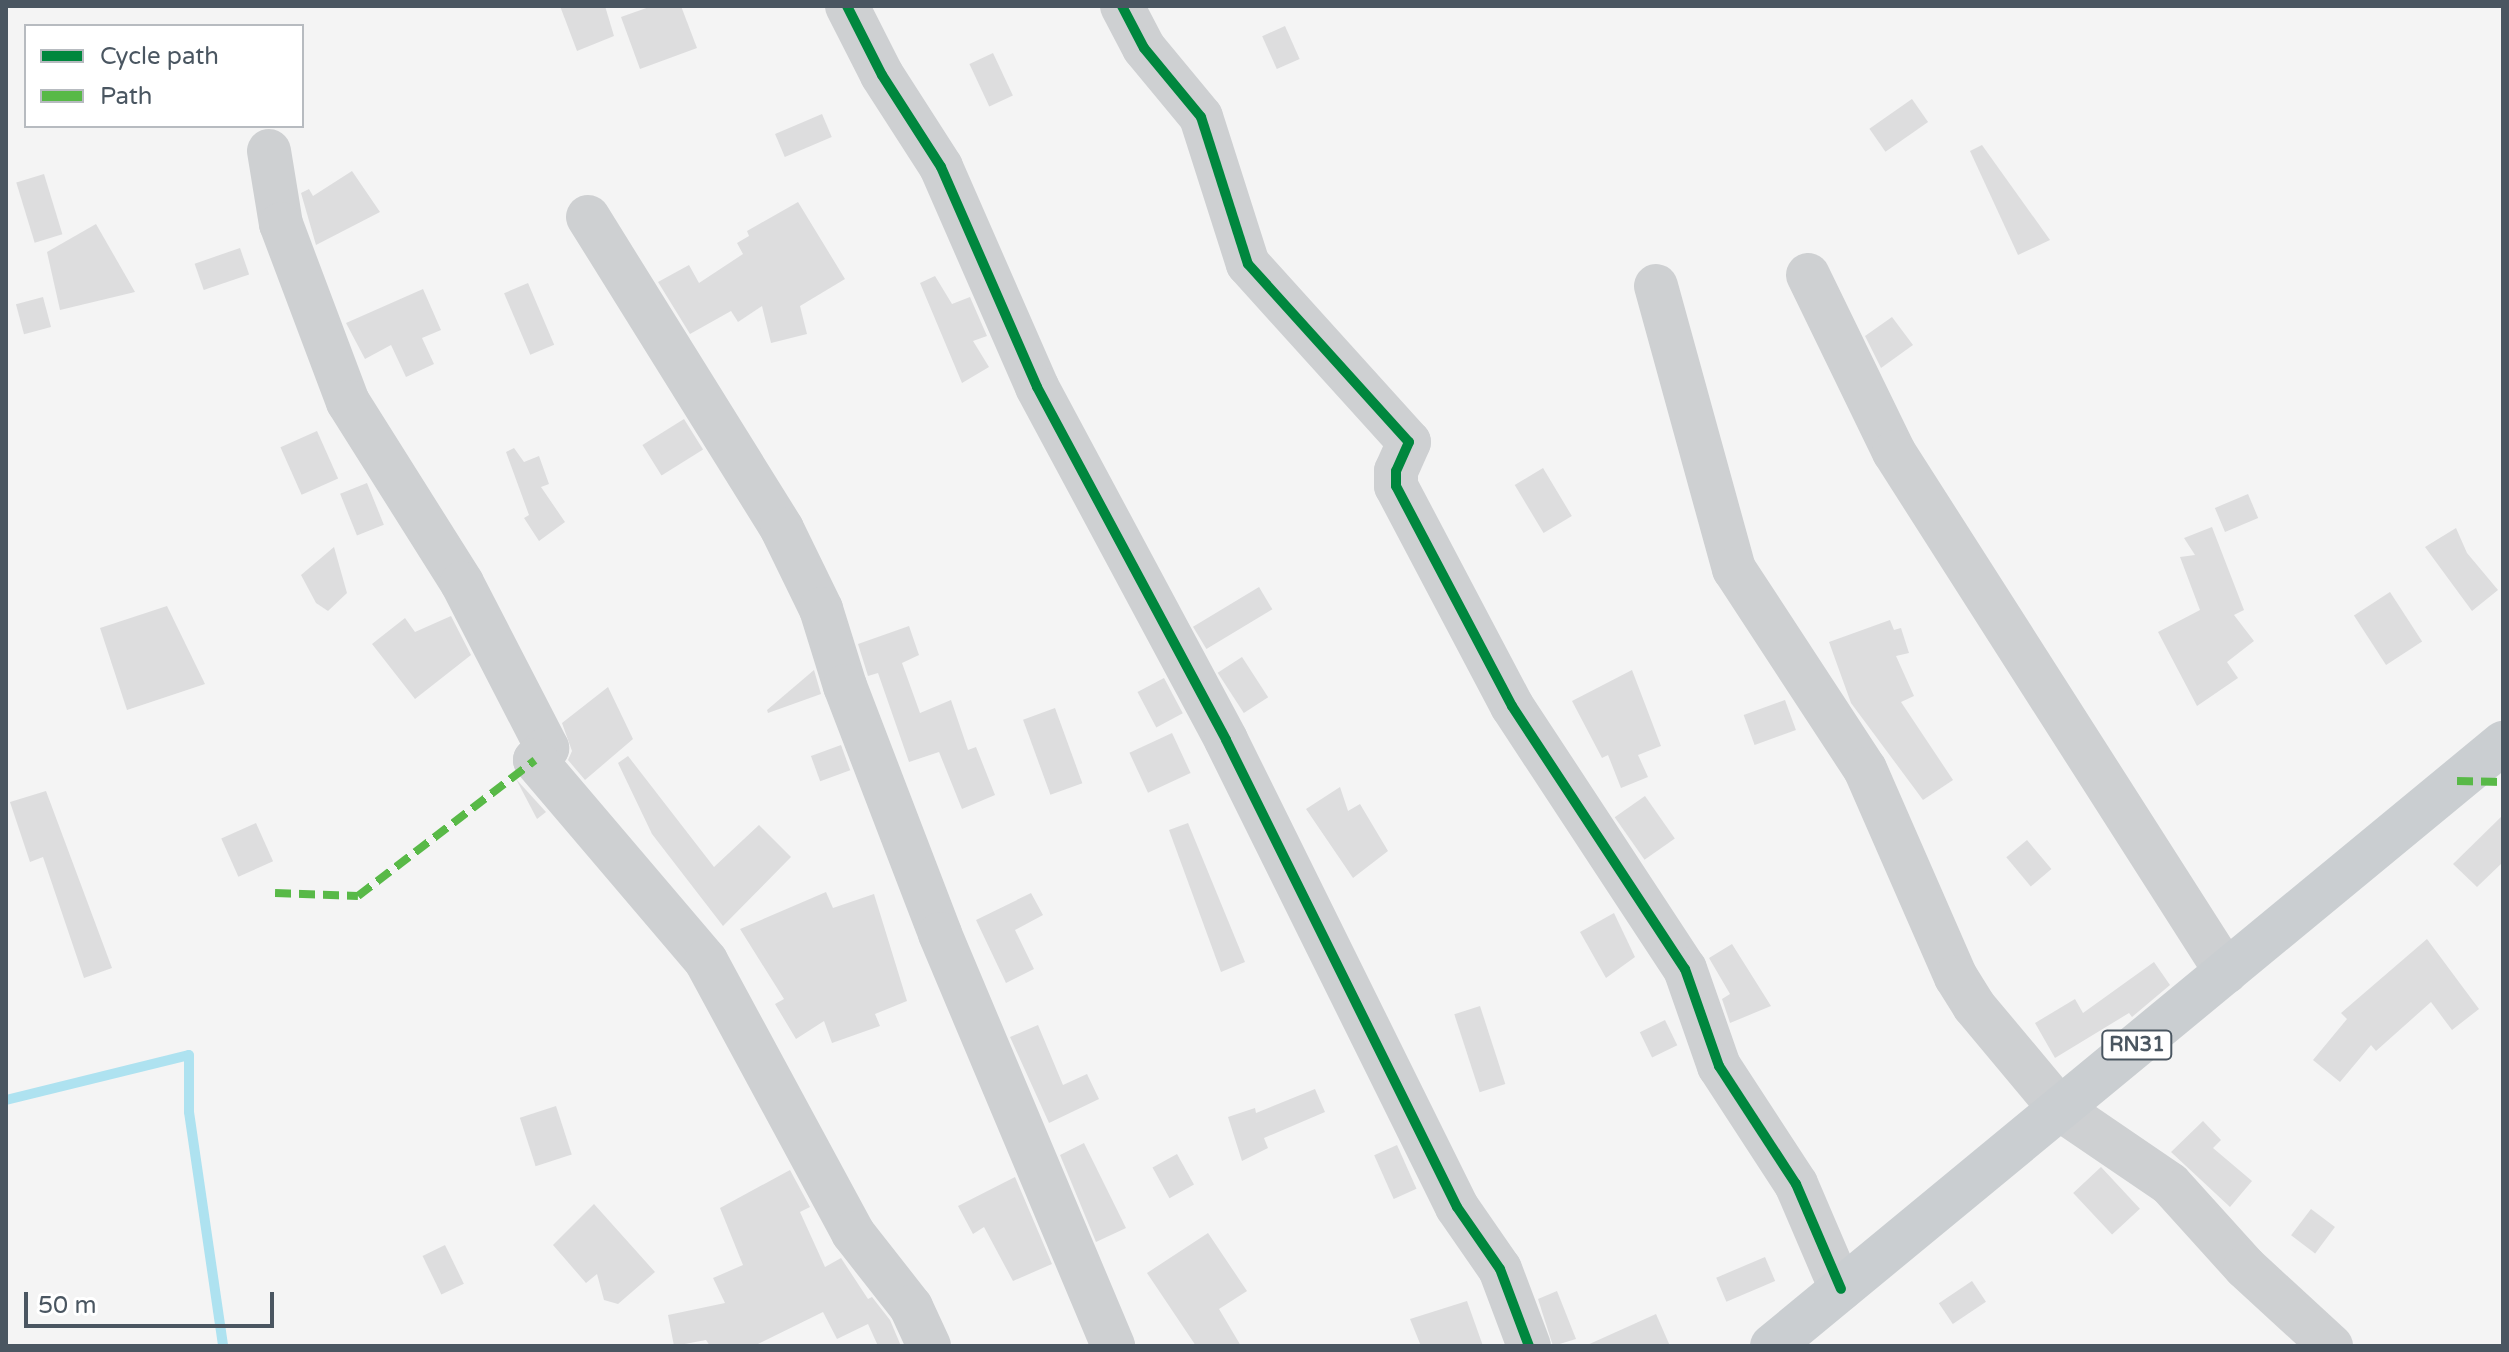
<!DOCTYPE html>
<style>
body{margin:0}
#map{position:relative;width:2509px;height:1352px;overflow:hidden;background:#f4f4f4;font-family:"Varela Round",sans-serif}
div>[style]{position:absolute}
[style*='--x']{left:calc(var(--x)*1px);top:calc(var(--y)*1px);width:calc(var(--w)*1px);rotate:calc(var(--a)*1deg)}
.stream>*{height:10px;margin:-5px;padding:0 5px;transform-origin:5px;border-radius:5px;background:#aee2f0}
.building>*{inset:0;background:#ddddde;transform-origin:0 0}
.minor>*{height:44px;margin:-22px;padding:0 22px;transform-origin:22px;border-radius:22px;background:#ced0d2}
.major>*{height:44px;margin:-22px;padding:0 22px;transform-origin:22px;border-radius:22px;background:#caced1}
.quiet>*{height:8px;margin-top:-4px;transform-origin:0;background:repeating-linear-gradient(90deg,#58b947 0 16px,transparent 0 24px)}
.cycleway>*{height:10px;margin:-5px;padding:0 5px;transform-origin:5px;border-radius:5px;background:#00873e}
span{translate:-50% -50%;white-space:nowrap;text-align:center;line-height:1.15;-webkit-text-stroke:7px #fff;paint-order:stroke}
.shield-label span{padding:2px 6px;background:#fff;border:2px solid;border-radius:6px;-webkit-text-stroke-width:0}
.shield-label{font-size:20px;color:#4a5661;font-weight:700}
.frame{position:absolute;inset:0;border:8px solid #4a5661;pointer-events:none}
.legend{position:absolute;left:24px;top:24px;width:280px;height:104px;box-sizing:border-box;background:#fff;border:2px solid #b7bbc0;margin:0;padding:10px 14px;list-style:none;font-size:24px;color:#4a5661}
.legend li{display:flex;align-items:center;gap:16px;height:40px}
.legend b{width:40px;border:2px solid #b7bbc0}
.scale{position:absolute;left:24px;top:1292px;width:250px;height:36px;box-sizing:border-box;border:4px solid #4a5661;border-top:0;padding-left:10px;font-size:24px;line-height:28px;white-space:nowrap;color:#4a5661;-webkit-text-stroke:6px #fff;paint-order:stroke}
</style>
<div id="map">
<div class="stream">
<div style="--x:6;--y:1100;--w:188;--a:-13.8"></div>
<div style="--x:189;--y:1055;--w:57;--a:90"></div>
<div style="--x:189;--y:1112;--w:236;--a:81.7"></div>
</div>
<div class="building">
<div style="clip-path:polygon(560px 6px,605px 6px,614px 36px,577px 51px)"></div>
<div style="clip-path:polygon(652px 6px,681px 6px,697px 48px,640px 69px,621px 17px)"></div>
<div style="left:1285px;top:26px;width:36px;height:25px;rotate:66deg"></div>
<div style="left:993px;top:53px;width:47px;height:26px;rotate:65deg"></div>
<div style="left:1912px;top:99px;width:28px;height:52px;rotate:55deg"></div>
<div style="left:822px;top:114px;width:25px;height:51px;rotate:67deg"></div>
<div style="clip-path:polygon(1982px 145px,2050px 240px,2018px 255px,1970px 151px)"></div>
<div style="clip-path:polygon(352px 171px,380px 212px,316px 245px,301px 193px,309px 189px,313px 196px)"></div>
<div style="left:44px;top:174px;width:63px;height:29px;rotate:73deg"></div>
<div style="clip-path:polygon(798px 202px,845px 279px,800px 306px,807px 334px,771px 343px,762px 306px,738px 322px,731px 311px,690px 334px,658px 282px,689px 265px,699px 283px,743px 254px,737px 243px,749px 236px,747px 231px)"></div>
<div style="clip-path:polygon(96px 224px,135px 292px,60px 310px,47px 252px)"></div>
<div style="left:240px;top:248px;width:28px;height:48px;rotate:71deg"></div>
<div style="clip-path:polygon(935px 276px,952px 304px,970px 297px,987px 336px,973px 341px,989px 367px,962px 383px,920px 283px)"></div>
<div style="left:528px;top:283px;width:67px;height:26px;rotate:67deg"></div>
<div style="clip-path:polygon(423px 289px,441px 330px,422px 338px,434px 364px,406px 377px,391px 345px,365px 359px,346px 323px)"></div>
<div style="left:43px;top:297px;width:31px;height:28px;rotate:75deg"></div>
<div style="clip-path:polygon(1892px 317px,1913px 345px,1881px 368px,1865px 336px)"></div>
<div style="left:684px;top:419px;width:36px;height:49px;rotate:58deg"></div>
<div style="left:317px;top:431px;width:52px;height:40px;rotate:66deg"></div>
<div style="clip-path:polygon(514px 448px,524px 462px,539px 456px,549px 484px,541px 487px,565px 522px,539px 541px,524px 518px,529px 515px,506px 452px)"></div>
<div style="left:1543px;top:468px;width:56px;height:33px;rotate:59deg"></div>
<div style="left:367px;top:483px;width:45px;height:29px;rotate:68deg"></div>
<div style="left:2248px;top:494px;width:26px;height:36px;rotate:67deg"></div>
<div style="clip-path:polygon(2212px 527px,2244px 610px,2234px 615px,2254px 641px,2227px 662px,2238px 678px,2197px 706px,2158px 632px,2200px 610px,2180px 557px,2195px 555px,2184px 538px)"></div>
<div style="clip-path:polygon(2456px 528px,2467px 553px,2498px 590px,2472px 611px,2425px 547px)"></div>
<div style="clip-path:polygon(334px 547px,347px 593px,328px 611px,316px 603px,301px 575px)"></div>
<div style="left:1259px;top:587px;width:26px;height:77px;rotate:59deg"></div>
<div style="left:2390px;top:592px;width:59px;height:43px;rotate:57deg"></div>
<div style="clip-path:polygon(167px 606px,205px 684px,127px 710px,100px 628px)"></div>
<div style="clip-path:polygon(451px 616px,471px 655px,415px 699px,372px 644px,405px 618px,415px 632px)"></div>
<div style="clip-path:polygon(1890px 620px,1894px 630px,1901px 628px,1909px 653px,1896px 656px,1914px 696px,1901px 702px,1953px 780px,1923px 800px,1851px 703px,1829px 642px)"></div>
<div style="clip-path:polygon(909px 626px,919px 655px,902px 663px,920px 713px,951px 700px,968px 750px,976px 747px,995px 795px,962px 809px,939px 752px,909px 762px,878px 673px,868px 676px,858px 644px)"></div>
<div style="left:1242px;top:657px;width:48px;height:29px;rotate:57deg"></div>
<div style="clip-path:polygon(814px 670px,821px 694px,768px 713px,767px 710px)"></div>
<div style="clip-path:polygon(1632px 670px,1661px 746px,1638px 755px,1648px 777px,1621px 788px,1608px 755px,1602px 758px,1572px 701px)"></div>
<div style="left:1164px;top:678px;width:40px;height:30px;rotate:62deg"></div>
<div style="clip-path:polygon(608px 687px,633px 739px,585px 780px,568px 760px,572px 751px,562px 723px)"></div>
<div style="left:1785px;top:700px;width:32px;height:44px;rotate:70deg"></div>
<div style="left:1055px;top:708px;width:80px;height:34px;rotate:70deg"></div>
<div style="left:1172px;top:733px;width:44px;height:47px;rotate:65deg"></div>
<div style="left:841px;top:745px;width:27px;height:32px;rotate:70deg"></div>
<div style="clip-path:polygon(628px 756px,714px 867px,759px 825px,791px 857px,723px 926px,652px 834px,618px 763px)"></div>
<div style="clip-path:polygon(516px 779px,546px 812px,537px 819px)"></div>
<div style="clip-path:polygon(1340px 787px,1348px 811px,1360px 804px,1388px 851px,1353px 878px,1306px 809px)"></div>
<div style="clip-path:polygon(46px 791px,112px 968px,84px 978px,43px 857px,30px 862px,10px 802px)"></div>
<div style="left:1645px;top:796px;width:52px;height:37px;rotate:55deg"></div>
<div style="clip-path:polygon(2503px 815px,2503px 862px,2477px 887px,2453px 864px)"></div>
<div style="left:256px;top:823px;width:42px;height:38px;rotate:66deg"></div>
<div style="clip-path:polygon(1188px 823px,1245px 962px,1221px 972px,1169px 830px)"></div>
<div style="left:2027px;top:840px;width:38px;height:27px;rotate:50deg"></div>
<div style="clip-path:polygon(826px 892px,833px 908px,874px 894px,907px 1001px,875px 1014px,880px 1026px,832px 1043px,824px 1021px,796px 1039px,775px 1004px,784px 999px,740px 929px)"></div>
<div style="clip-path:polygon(1031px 893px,1043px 915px,1015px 930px,1034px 969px,1006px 983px,976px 920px)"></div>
<div style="clip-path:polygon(1614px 913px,1635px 957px,1606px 978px,1580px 932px)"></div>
<div style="clip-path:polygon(2427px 939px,2479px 1009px,2452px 1030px,2431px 1002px,2376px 1051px,2371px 1045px,2340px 1082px,2313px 1060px,2347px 1019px,2341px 1013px)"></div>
<div style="clip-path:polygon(1732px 944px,1771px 1006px,1730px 1023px,1722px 999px,1730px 994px,1709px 958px)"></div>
<div style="clip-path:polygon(2154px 962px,2170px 985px,2132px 1017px,2129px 1013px,2055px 1058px,2035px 1023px,2075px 999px,2083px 1013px)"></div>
<div style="left:1480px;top:1006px;width:82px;height:27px;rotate:72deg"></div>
<div style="left:1665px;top:1020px;width:28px;height:28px;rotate:64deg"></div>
<div style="clip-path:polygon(1038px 1025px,1063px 1085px,1087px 1074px,1099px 1099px,1049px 1123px,1010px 1037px)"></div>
<div style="clip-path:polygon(1315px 1089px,1325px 1112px,1264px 1138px,1268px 1148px,1242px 1161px,1228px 1117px,1255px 1108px,1256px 1113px)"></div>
<div style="left:556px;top:1106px;width:51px;height:38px;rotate:72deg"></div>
<div style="clip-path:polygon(2203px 1121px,2221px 1140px,2213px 1148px,2252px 1181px,2230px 1207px,2171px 1152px)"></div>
<div style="clip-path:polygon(1084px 1143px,1126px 1228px,1096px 1242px,1060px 1155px)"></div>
<div style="left:1397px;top:1145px;width:48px;height:25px;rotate:66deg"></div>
<div style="left:1177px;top:1154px;width:35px;height:28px;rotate:61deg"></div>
<div style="left:2101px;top:1167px;width:57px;height:38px;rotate:47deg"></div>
<div style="clip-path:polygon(790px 1170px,810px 1207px,800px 1212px,825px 1267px,841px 1258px,868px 1299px,872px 1297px,890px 1320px,901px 1346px,878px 1346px,868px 1324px,837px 1339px,823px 1312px,754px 1346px,710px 1346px,706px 1340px,674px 1346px,668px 1315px,725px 1303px,713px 1278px,743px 1265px,720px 1208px)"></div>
<div style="clip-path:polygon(1015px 1177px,1052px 1264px,1013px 1281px,984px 1227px,973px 1234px,958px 1206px)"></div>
<div style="clip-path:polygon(594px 1204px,655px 1272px,618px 1304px,604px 1300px,597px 1274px,586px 1283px,553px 1245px)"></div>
<div style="left:2311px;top:1209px;width:30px;height:33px;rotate:37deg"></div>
<div style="clip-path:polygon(1208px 1233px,1247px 1291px,1219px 1309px,1241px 1346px,1196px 1346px,1147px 1273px)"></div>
<div style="left:445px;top:1245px;width:43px;height:25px;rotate:64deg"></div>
<div style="left:1765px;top:1257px;width:26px;height:53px;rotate:67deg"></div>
<div style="left:1972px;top:1281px;width:25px;height:40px;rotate:56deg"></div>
<div style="clip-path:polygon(1557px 1291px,1576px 1339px,1553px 1346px,1538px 1299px)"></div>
<div style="clip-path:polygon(1467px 1301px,1483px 1346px,1421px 1346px,1410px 1319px)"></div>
<div style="clip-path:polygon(1656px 1314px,1670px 1346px,1585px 1346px)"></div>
</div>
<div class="minor">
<div style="--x:847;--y:6;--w:77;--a:63.1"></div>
<div style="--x:882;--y:75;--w:109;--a:57.3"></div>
<div style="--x:941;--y:167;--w:240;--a:66.4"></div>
<div style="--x:1037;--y:387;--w:400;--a:61.8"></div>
<div style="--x:1226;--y:740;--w:521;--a:63.68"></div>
<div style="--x:1457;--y:1207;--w:75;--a:55.3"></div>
<div style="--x:1500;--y:1269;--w:82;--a:69.4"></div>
<div style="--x:1122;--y:6;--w:47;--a:62.4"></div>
<div style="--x:1144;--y:48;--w:89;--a:50.4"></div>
<div style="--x:1201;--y:117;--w:154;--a:72.3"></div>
<div style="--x:1248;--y:264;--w:240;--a:47.9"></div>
<div style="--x:1409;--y:442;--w:32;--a:114"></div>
<div style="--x:1396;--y:471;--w:15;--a:90"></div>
<div style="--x:1396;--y:486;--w:249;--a:62.2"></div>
<div style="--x:1512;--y:706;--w:315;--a:56.7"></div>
<div style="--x:1685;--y:969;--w:103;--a:70.7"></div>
<div style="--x:1719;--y:1066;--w:141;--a:56.9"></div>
<div style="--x:1796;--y:1184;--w:114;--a:66.8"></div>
<div style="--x:269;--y:151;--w:74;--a:80.7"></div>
<div style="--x:281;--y:224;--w:190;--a:69.4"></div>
<div style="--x:348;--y:402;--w:214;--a:57.8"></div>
<div style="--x:462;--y:583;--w:186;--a:62.7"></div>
<div style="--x:547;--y:748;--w:17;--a:135"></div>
<div style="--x:535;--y:760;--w:264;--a:49.6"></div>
<div style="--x:706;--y:961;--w:309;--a:61.6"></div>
<div style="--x:853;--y:1233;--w:94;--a:51.9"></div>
<div style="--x:911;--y:1307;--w:43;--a:65.2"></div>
<div style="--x:588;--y:217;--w:367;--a:58.1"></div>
<div style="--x:782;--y:529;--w:89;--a:64"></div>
<div style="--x:821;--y:609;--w:81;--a:72.7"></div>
<div style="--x:845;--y:686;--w:266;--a:69"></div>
<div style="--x:940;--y:934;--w:447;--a:67.2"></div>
<div style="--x:1808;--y:275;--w:197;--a:64.1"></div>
<div style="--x:1894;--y:452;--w:617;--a:57.44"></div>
<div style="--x:1656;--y:286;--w:294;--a:74.6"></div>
<div style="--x:1734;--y:569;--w:239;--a:56.8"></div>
<div style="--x:1865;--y:769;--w:227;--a:66.4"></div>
<div style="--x:1956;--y:977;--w:34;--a:58"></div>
<div style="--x:1974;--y:1006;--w:134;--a:50.1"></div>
<div style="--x:2060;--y:1109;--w:133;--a:34.3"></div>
<div style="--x:2170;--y:1184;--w:112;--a:47.9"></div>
<div style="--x:2245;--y:1267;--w:117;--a:42.6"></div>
</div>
<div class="major">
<div style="--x:1772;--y:1346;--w:948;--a:-39.52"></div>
</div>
<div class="quiet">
<div style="--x:2457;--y:781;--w:46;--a:1.2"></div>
<div style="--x:275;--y:893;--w:83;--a:2.1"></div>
<div style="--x:358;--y:896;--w:223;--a:-37.5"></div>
</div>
<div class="cycleway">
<div style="--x:847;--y:6;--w:77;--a:63.1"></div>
<div style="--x:882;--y:75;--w:109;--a:57.3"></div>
<div style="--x:941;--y:167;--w:240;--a:66.4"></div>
<div style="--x:1037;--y:387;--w:400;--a:61.8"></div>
<div style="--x:1226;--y:740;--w:521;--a:63.68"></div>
<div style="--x:1457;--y:1207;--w:75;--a:55.3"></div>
<div style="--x:1500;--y:1269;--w:82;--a:69.4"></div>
<div style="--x:1122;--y:6;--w:47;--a:62.4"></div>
<div style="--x:1144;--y:48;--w:89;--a:50.4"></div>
<div style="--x:1201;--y:117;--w:154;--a:72.3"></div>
<div style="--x:1248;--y:264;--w:240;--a:47.9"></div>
<div style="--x:1409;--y:442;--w:32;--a:114"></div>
<div style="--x:1396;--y:471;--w:15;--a:90"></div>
<div style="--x:1396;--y:486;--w:249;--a:62.2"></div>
<div style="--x:1512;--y:706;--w:315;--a:56.7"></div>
<div style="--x:1685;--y:969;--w:103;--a:70.7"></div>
<div style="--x:1719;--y:1066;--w:141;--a:56.9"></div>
<div style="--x:1796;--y:1184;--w:114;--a:66.8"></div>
</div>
<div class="shield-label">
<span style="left:2137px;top:1045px">RN31</span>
</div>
<div class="frame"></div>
<ul class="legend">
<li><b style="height:10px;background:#00873e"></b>Cycle path</li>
<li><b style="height:10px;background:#58b947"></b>Path</li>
</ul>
<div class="scale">50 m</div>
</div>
